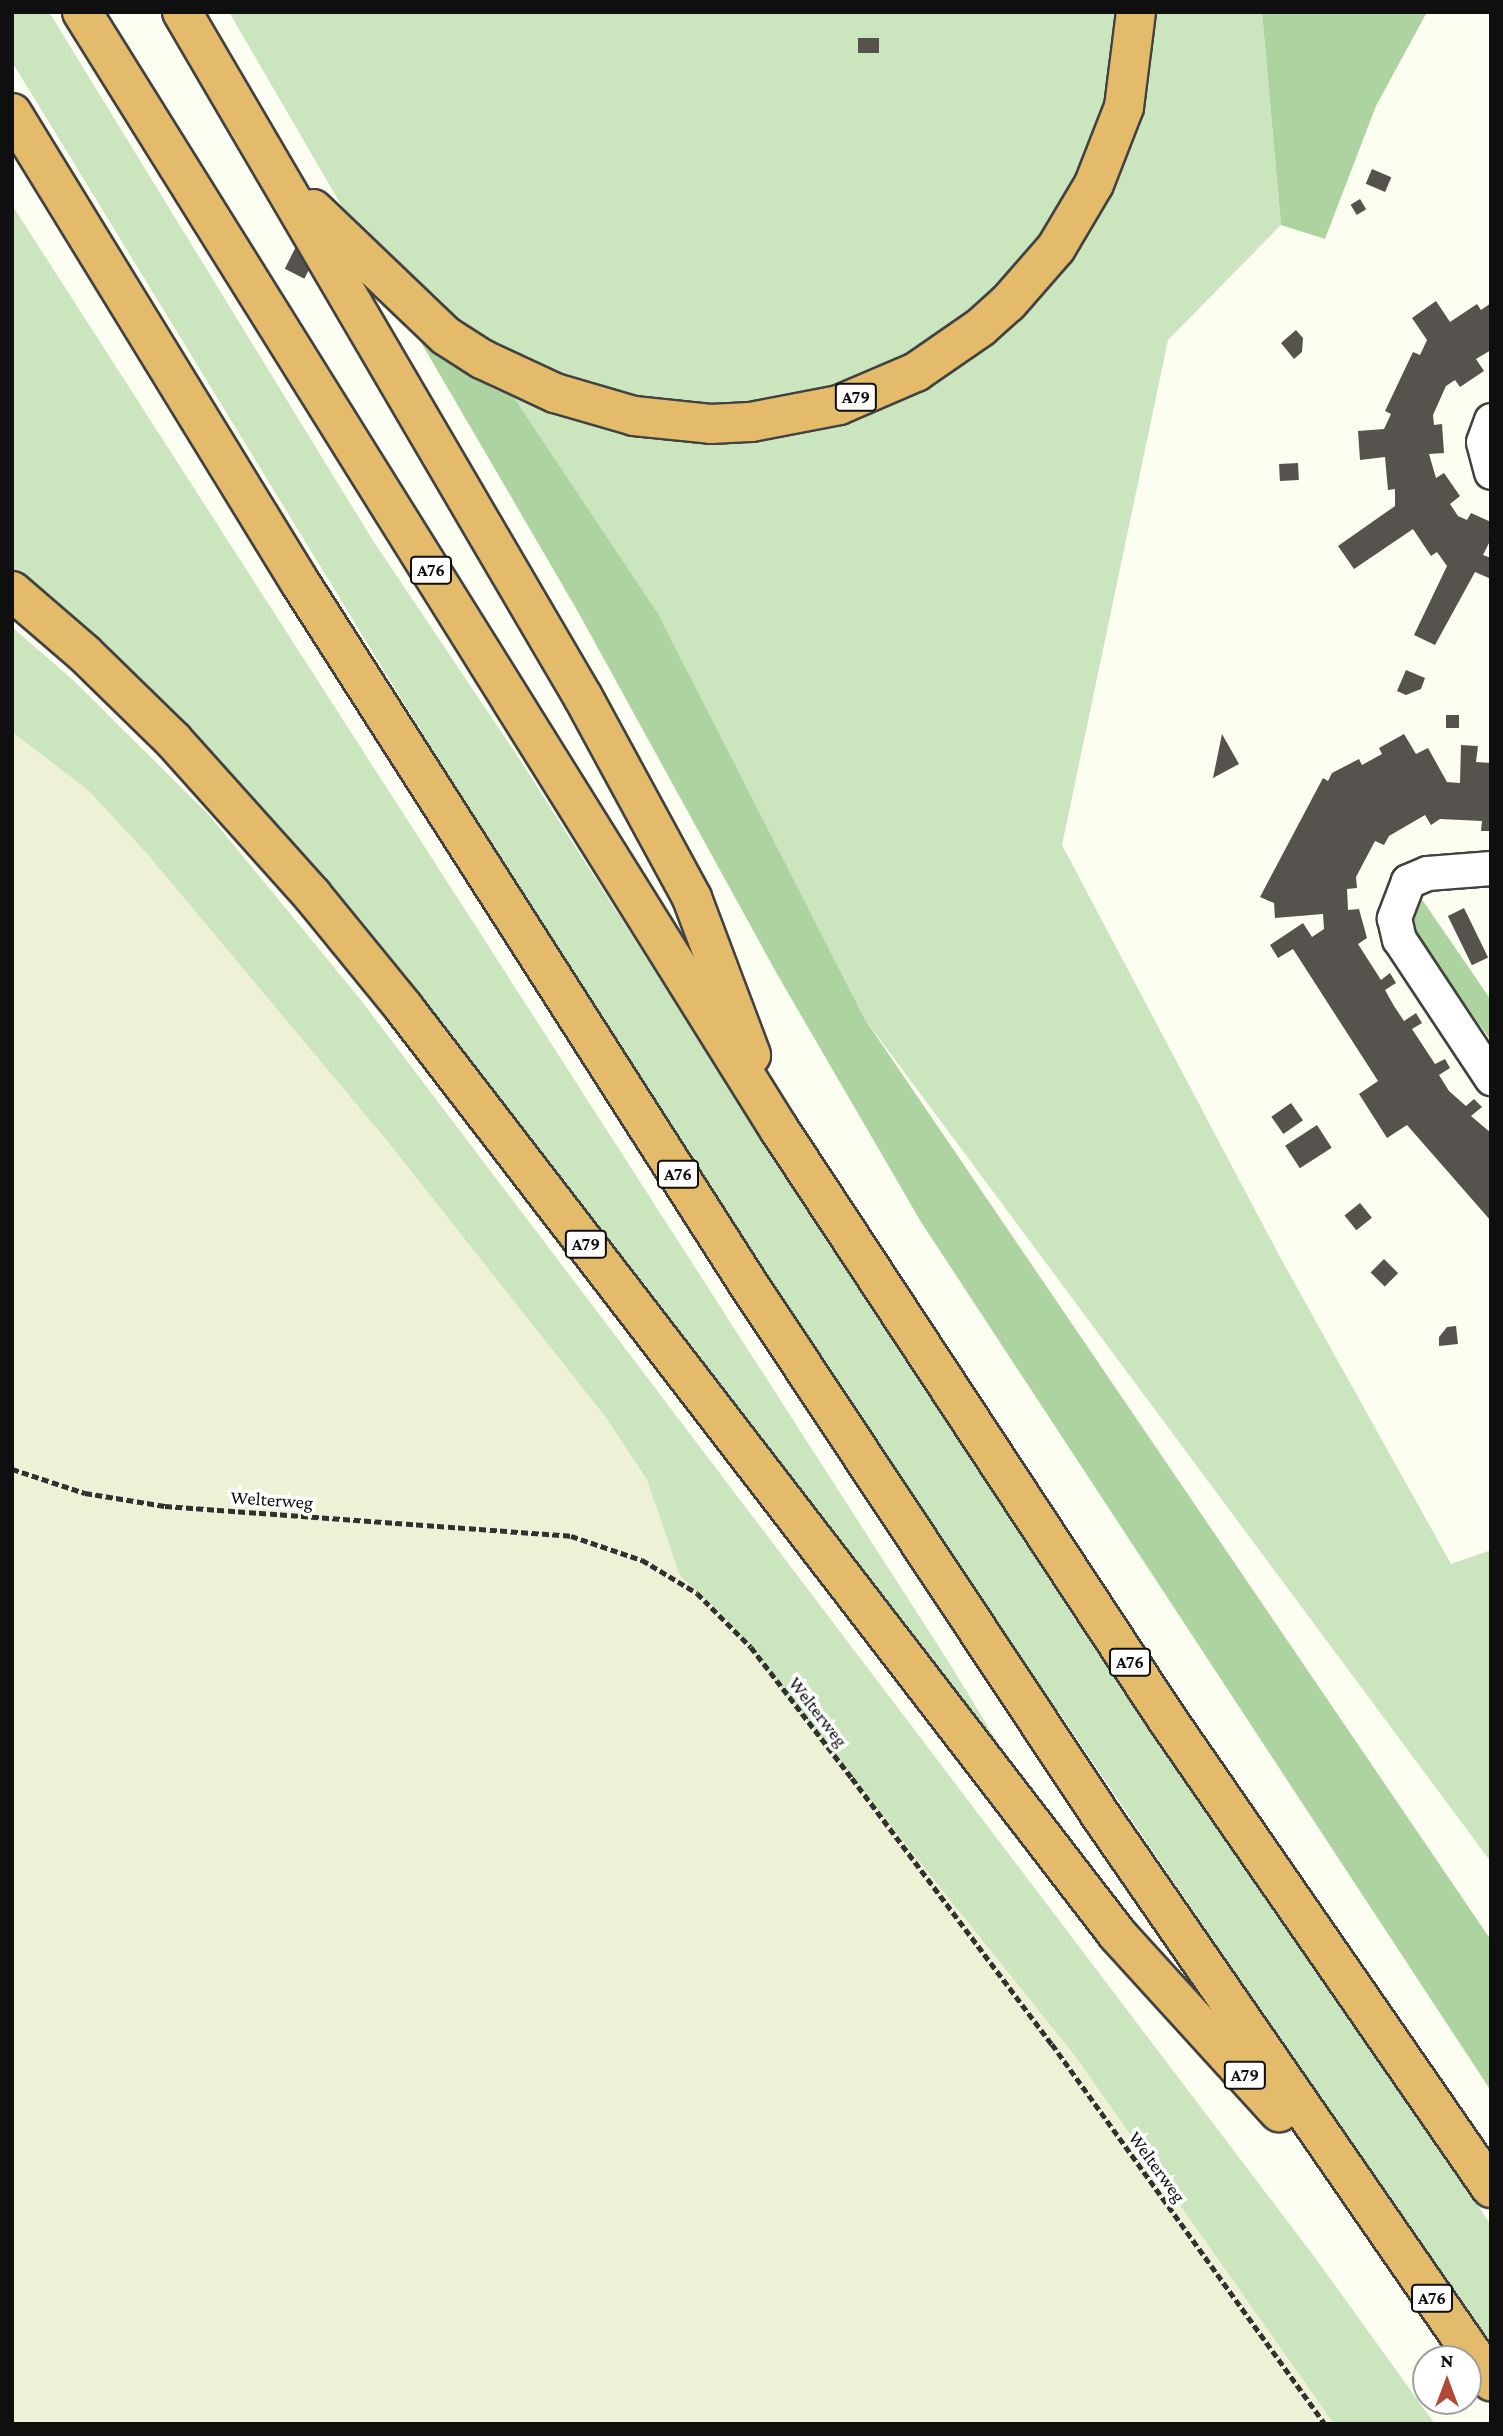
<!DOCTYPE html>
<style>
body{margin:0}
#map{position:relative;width:1503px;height:2436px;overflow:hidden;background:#fdfef2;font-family:"Crimson Pro",serif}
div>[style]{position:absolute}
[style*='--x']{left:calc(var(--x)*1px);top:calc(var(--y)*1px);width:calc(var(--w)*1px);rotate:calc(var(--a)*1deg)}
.farmland>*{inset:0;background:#eef1d5}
.green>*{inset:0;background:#cbe5bf}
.forest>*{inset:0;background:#add4a0}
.building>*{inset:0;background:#56524d;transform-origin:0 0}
.path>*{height:4.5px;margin-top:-2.25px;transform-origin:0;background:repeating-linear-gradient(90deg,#313131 0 7px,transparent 0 10.5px)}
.roads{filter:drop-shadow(2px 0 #424242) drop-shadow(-2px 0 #424242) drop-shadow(0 2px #424242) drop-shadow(0 -2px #424242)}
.minor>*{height:33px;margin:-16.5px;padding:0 16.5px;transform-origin:16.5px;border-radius:16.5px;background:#fff}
.motorway>*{height:38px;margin:-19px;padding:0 19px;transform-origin:19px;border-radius:19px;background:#e4bb6a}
span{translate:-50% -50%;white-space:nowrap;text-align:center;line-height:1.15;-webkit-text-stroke:7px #fff;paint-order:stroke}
.shield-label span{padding:2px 5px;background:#fff;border:2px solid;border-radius:5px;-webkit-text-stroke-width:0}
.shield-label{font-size:18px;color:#0f0f0f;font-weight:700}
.street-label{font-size:19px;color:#0f0f0f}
.frame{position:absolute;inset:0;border:14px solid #0f0f0f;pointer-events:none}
.north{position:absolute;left:1412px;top:2345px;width:70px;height:70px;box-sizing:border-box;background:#fff;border:2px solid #9f9f9f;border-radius:50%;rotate:0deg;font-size:19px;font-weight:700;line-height:28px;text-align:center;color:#0f0f0f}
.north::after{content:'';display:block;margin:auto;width:24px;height:32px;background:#b04936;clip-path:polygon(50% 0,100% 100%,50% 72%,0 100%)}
</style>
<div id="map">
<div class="farmland">
<div style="clip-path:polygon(12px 732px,89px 791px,149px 856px,388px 1142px,607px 1419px,647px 1480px,680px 1576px,721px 1613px,1075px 2056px,1334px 2424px,12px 2424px)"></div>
</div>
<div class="green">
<div style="clip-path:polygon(12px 12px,49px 12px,372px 539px,522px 763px,719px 1072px,1491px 2225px,1491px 2350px,923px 1512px,564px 965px,12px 62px)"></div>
<div style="clip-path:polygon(229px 12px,1262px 12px,1281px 225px,1168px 340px,1062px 845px,1280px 1257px,1451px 1564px,1491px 1550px,1491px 1862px,864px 1018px,380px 272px)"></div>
<div style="clip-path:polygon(12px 205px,950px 1664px,1013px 1768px,106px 650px,12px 572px)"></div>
<div style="clip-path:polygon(12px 627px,73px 680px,209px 815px,360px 999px,1316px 2259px,1435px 2424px,1334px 2424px,1075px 2056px,721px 1613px,680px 1576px,647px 1480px,607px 1419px,388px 1142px,149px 856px,89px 791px,12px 732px)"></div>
</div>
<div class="forest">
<div style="clip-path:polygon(1262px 12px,1427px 12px,1376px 106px,1325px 239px,1281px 225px)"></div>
<div style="clip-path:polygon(380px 272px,512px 395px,658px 614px,864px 1018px,1491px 1940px,1491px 2091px,921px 1222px,777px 974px,577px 610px)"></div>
<div style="clip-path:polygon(1419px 895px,1491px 1000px,1491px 1041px,1408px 923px)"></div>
</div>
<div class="building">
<div style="left:858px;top:38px;width:21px;height:15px"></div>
<div style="left:1372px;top:169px;width:21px;height:16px;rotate:23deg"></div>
<div style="left:1360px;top:199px;width:12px;height:11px;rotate:59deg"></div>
<div style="left:307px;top:225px;width:22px;height:49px;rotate:27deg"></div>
<div style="clip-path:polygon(1436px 301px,1450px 322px,1477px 304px,1481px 310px,1491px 303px,1491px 350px,1476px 359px,1484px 371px,1460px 387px,1455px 380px,1446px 386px,1433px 415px,1434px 425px,1442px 424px,1444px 453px,1429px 454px,1436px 478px,1444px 473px,1460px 496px,1450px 504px,1458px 516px,1467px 520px,1471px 513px,1491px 522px,1491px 539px,1483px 555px,1491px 558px,1491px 579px,1475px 572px,1435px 645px,1414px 635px,1447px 566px,1437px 552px,1431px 556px,1413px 529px,1354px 569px,1338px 546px,1395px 506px,1395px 489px,1388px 490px,1385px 457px,1360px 460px,1358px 431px,1384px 429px,1391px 414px,1385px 411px,1413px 352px,1420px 355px,1427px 340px,1412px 318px)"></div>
<div style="clip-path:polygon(1296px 330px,1303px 338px,1302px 352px,1294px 359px,1281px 343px)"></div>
<div style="left:1298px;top:463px;width:17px;height:19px;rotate:87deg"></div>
<div style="clip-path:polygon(1406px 670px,1425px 678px,1421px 689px,1406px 695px,1397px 691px)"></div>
<div style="left:1446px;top:715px;width:13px;height:13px"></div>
<div style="clip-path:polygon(1222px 734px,1239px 764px,1213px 778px)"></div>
<div style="clip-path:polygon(1404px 734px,1416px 754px,1428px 748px,1447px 782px,1460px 783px,1461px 745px,1478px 746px,1476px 762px,1491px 763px,1491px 831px,1481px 831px,1482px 821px,1440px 819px,1431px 825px,1425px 815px,1389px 836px,1384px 845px,1375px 841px,1356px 877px,1357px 888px,1347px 889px,1348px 910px,1359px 909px,1367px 938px,1358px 944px,1381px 980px,1390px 973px,1396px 983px,1385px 990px,1394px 1006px,1404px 1021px,1416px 1013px,1422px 1023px,1412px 1029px,1435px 1064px,1445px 1059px,1450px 1068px,1439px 1075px,1449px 1091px,1466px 1106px,1474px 1099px,1482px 1107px,1471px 1116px,1491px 1133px,1491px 1221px,1407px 1125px,1387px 1138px,1359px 1094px,1378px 1081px,1293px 949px,1278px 958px,1270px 945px,1303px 923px,1312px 937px,1324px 929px,1323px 914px,1275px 918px,1274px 903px,1260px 897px,1323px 778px,1328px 781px,1332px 773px,1359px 759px,1362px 765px,1382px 754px,1379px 748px)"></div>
<div style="left:1464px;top:908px;width:55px;height:18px;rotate:64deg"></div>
<div style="left:1291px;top:1103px;width:21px;height:24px;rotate:55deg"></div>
<div style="left:1317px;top:1125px;width:27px;height:38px;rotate:57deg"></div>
<div style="left:1360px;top:1203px;width:19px;height:20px;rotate:51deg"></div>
<div style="left:1384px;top:1259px;width:20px;height:19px;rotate:45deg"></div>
<div style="clip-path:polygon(1456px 1326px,1458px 1344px,1439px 1346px,1439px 1337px,1447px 1327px)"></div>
</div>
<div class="path">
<div style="--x:12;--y:1469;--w:77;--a:18.2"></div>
<div style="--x:85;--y:1493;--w:81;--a:9.2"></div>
<div style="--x:165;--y:1506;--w:407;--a:4.2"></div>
<div style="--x:571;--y:1536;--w:75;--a:18.7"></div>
<div style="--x:642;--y:1560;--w:64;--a:31"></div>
<div style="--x:697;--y:1593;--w:76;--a:45"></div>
<div style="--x:751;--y:1647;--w:165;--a:52.4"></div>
<div style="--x:852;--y:1778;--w:333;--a:53.1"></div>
<div style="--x:1052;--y:2044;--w:468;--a:54.3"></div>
</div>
<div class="roads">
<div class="minor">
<div style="--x:1491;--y:420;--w:23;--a:110"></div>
<div style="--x:1483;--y:442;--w:31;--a:75"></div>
<div style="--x:1491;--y:868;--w:64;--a:175.5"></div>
<div style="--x:1427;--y:873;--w:21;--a:157"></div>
<div style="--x:1408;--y:881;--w:40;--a:111"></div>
<div style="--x:1394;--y:918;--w:22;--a:77"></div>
<div style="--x:1399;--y:939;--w:167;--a:56.5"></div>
</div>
<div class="motorway">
<div style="--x:82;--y:12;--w:1317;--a:58.04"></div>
<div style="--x:779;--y:1129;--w:706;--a:56.67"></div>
<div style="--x:1167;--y:1719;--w:570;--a:55.36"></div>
<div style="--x:182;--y:12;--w:794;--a:59.66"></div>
<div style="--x:583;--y:697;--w:229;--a:61.5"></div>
<div style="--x:692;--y:898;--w:168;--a:69.4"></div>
<div style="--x:12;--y:113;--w:549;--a:58.48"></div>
<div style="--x:299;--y:581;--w:832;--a:57.42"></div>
<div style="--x:747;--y:1282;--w:641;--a:56.46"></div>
<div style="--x:1101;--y:1816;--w:687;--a:55.38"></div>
<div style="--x:313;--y:209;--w:184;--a:43.7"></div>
<div style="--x:446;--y:336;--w:43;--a:32.6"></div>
<div style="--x:482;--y:359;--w:81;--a:25"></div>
<div style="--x:555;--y:393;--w:82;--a:16.2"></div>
<div style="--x:634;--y:416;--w:77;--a:5.9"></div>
<div style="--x:711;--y:424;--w:40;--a:-2.9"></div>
<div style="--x:751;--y:422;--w:90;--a:-10.9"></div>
<div style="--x:839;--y:405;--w:84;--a:-23.2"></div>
<div style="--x:916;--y:372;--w:79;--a:-34.7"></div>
<div style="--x:981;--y:327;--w:36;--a:-42"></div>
<div style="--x:1008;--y:303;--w:73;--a:-48.9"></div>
<div style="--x:1056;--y:248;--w:74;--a:-59.3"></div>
<div style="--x:1094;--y:184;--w:83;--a:-68.7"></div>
<div style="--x:1124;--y:107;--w:96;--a:-82.8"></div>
<div style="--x:12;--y:591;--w:96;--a:40.8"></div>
<div style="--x:85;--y:654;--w:124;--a:44.3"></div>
<div style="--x:174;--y:741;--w:207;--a:48.1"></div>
<div style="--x:312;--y:895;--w:146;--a:50.8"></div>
<div style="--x:404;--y:1008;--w:1169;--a:52.4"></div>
<div style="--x:1117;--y:1934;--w:241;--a:47.7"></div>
</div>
</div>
<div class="shield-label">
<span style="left:856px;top:397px">A79</span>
<span style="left:431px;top:570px">A76</span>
<span style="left:678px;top:1174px">A76</span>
<span style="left:586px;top:1244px">A79</span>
<span style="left:1130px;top:1662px">A76</span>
<span style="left:1245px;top:2075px">A79</span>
<span style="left:1432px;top:2298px">A76</span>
</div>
<div class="street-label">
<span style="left:272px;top:1500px;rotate:4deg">Welterweg</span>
<span style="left:818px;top:1712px;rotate:52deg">Welterweg</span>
<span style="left:1157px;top:2167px;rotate:54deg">Welterweg</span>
</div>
<div class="frame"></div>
<div class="north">N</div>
</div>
